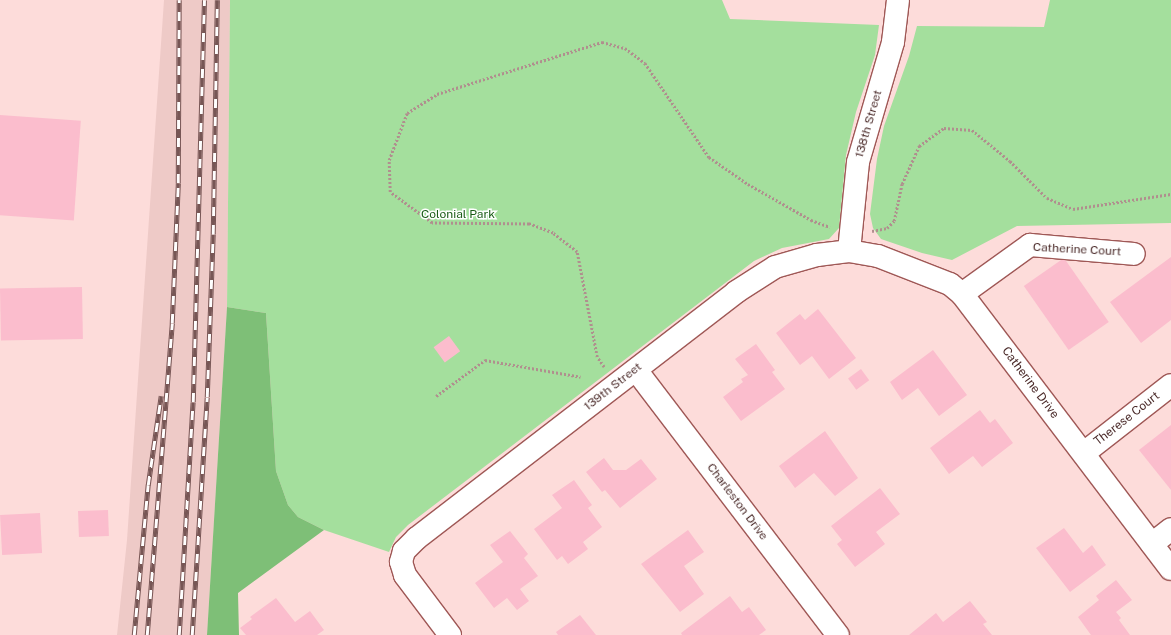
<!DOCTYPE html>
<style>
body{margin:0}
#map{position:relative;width:1171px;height:635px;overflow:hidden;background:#fddcda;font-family:"Public Sans",sans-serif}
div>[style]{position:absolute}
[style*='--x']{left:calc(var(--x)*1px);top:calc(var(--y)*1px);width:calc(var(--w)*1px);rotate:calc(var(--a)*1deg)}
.built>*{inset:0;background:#eecac7}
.green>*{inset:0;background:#a4df9d}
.forest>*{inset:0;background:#7ebf77}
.building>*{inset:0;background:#fbbdcd;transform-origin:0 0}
.path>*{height:2.5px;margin-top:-1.25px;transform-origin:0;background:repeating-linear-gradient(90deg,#b08f8e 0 2px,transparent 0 4px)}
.roads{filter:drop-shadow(1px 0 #9f5856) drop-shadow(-1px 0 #9f5856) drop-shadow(0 1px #9f5856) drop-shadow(0 -1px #9f5856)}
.minor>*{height:22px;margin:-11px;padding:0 11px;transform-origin:11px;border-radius:11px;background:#fff}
.rail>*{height:4.5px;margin-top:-2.25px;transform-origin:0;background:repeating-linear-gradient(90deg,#fff 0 9px,#775655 0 18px);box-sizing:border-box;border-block:1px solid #775655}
span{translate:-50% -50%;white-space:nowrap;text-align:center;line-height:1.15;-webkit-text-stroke:3px #fff;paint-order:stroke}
.street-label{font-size:12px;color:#4b2b2a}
.park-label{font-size:12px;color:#1b5d17}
</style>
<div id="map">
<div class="built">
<div style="clip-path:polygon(164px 0,230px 0,227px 307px,207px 635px,117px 635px,127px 540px)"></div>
</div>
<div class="green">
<div style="clip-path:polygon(230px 0,722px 0,730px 19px,879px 25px,875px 55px,856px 112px,846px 155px,839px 228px,829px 239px,782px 248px,754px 261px,408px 525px,396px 537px,389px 552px,324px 530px,298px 517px,288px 505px,276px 471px,266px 313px,227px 307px)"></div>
<div style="clip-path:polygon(1050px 0,1171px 0,1171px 223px,1017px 226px,952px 260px,922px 253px,881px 239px,873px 228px,870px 214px,877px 159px,884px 126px,909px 56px,917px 26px,1044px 27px)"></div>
</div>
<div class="forest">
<div style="clip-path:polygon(227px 307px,266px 313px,276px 471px,288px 505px,298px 517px,324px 530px,238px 593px,239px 635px,207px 635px)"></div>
</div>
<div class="building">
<div style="left:0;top:115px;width:81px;height:100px;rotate:4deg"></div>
<div style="clip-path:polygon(1171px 257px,1171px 320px,1141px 343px,1110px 302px)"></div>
<div style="left:1064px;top:258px;width:78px;height:49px;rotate:55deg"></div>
<div style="left:82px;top:287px;width:52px;height:82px;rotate:89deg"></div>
<div style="clip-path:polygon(818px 309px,856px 358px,829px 379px,812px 356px,800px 365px,776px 333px,800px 314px,805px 320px)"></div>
<div style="left:449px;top:336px;width:19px;height:19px;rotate:54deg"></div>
<div style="clip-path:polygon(756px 344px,775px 370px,772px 372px,785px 389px,741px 421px,723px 397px,743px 382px,741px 379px,748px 375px,735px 359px)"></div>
<div style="clip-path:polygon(933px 350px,967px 395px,939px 416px,918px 388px,902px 400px,890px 382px)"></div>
<div style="left:861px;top:369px;width:14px;height:16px;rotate:54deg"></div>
<div style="clip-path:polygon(980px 410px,990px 423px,995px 419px,1013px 443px,982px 467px,973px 456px,949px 474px,930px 448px)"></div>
<div style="clip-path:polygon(1171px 425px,1171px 490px,1139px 450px)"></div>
<div style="clip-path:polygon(825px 431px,858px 478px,835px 496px,814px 473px,795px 488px,779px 466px)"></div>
<div style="clip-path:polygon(604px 458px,613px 470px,626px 470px,641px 459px,657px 479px,620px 508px,605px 490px,602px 492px,586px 472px)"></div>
<div style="clip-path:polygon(574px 480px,592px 505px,588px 508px,602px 527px,583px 542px,588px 549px,568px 564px,562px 556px,557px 560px,534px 529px,562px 508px,552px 495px)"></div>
<div style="clip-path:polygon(880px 488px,900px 514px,876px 532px,885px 544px,855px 567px,837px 544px,842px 540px,831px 526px)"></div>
<div style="left:108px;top:510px;width:26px;height:30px;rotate:88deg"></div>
<div style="left:40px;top:513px;width:40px;height:40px;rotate:87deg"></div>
<div style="clip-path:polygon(1064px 528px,1083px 553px,1092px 545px,1106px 565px,1070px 592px,1036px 548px)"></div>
<div style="clip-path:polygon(688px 530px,704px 552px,684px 566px,704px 594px,680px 612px,641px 564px)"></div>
<div style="clip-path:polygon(510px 531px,528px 554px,524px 558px,538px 576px,520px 589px,529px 601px,517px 610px,507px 598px,494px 608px,475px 583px,503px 562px,490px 545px)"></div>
<div style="clip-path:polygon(1116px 580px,1132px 600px,1116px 612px,1121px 618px,1119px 620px,1130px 635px,1091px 635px,1078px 617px,1099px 600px,1096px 596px)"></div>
<div style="clip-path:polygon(730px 596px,742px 612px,749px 607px,766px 630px,759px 635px,682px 635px,681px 633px)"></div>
<div style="clip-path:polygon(276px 598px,295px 622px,310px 611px,324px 630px,317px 635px,246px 635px,240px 628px,252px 619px,250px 617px)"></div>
<div style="clip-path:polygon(970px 601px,987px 622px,983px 624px,992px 635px,909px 635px,936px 613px,943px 622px)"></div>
<div style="clip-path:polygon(580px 615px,596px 635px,558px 635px,556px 632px)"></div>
</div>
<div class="path">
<div style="--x:872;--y:231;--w:15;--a:-11"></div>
<div style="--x:887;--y:228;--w:10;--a:-45"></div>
<div style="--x:894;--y:221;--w:38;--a:-78"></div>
<div style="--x:902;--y:184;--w:42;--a:-65.9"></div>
<div style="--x:919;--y:146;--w:31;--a:-36"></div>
<div style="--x:944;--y:128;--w:28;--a:4"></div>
<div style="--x:972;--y:130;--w:49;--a:39.2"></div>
<div style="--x:1010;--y:161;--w:52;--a:45"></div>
<div style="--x:1047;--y:198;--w:28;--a:23"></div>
<div style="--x:1073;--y:209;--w:99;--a:-8.7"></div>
<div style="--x:604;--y:367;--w:12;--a:-125"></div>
<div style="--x:597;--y:357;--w:107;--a:-100.8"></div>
<div style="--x:577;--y:252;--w:31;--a:-142"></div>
<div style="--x:553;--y:233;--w:26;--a:-159"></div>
<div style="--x:529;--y:224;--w:97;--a:-179.4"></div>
<div style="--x:432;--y:223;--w:52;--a:-143.6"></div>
<div style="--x:390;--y:192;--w:32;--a:-92"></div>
<div style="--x:389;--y:160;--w:50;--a:-69"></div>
<div style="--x:407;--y:113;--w:36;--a:-32"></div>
<div style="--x:437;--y:94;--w:173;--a:-17.5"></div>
<div style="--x:602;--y:42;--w:24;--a:15"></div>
<div style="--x:625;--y:48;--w:25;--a:37"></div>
<div style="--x:645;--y:63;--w:114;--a:55.8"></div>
<div style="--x:709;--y:157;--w:47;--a:34.7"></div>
<div style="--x:748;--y:184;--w:73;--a:29.7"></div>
<div style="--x:811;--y:220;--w:20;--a:20"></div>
<div style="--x:436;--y:396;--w:61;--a:-36.3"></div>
<div style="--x:485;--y:360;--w:97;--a:10"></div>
</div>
<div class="roads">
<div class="minor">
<div style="--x:849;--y:251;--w:89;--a:-84.2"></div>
<div style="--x:858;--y:162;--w:125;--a:-73.7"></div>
<div style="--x:893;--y:42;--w:42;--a:-83.2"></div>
<div style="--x:962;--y:294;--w:84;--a:-35.8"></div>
<div style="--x:1030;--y:245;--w:104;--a:4.9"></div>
<div style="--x:636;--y:370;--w:333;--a:52.7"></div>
<div style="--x:1084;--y:453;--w:110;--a:-38"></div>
<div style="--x:1152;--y:544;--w:24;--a:-38"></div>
<div style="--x:450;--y:635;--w:75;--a:-126.9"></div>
<div style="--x:405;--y:575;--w:14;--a:-107"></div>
<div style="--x:401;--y:562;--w:11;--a:-75"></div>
<div style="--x:404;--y:551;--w:18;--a:-45"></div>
<div style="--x:417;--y:538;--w:403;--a:-37.6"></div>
<div style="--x:736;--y:292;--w:46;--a:-32.7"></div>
<div style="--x:775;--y:267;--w:44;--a:-15.9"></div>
<div style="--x:817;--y:255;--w:32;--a:-7"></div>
<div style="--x:849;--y:251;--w:29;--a:10"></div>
<div style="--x:878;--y:256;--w:77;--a:21.3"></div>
<div style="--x:950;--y:284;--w:16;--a:40"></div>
<div style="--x:962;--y:294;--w:345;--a:52.8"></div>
</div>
</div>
<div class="rail">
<div style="--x:134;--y:635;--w:151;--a:-84.7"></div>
<div style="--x:148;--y:485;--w:90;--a:-81.7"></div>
<div style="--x:147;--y:635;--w:313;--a:-85.4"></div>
<div style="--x:172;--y:323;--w:140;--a:-87.5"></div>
<div style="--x:178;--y:183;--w:183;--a:-89.7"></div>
<div style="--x:179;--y:635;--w:233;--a:-86.6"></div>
<div style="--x:193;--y:402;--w:402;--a:-88.4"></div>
<div style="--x:192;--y:635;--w:238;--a:-86.4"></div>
<div style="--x:207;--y:397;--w:163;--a:-87.9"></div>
<div style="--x:213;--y:234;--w:234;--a:-89"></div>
</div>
<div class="street-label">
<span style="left:869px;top:124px;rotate:-74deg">138th Street</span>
<span style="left:1077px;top:250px;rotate:3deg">Catherine Court</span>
<span style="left:1030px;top:383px;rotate:53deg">Catherine Drive</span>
<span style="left:613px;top:387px;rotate:-38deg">139th Street</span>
<span style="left:1127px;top:419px;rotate:-38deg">Therese Court</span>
<span style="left:737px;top:502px;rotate:53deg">Charleston Drive</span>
</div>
<div class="park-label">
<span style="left:458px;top:215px">Colonial Park</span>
</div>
</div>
